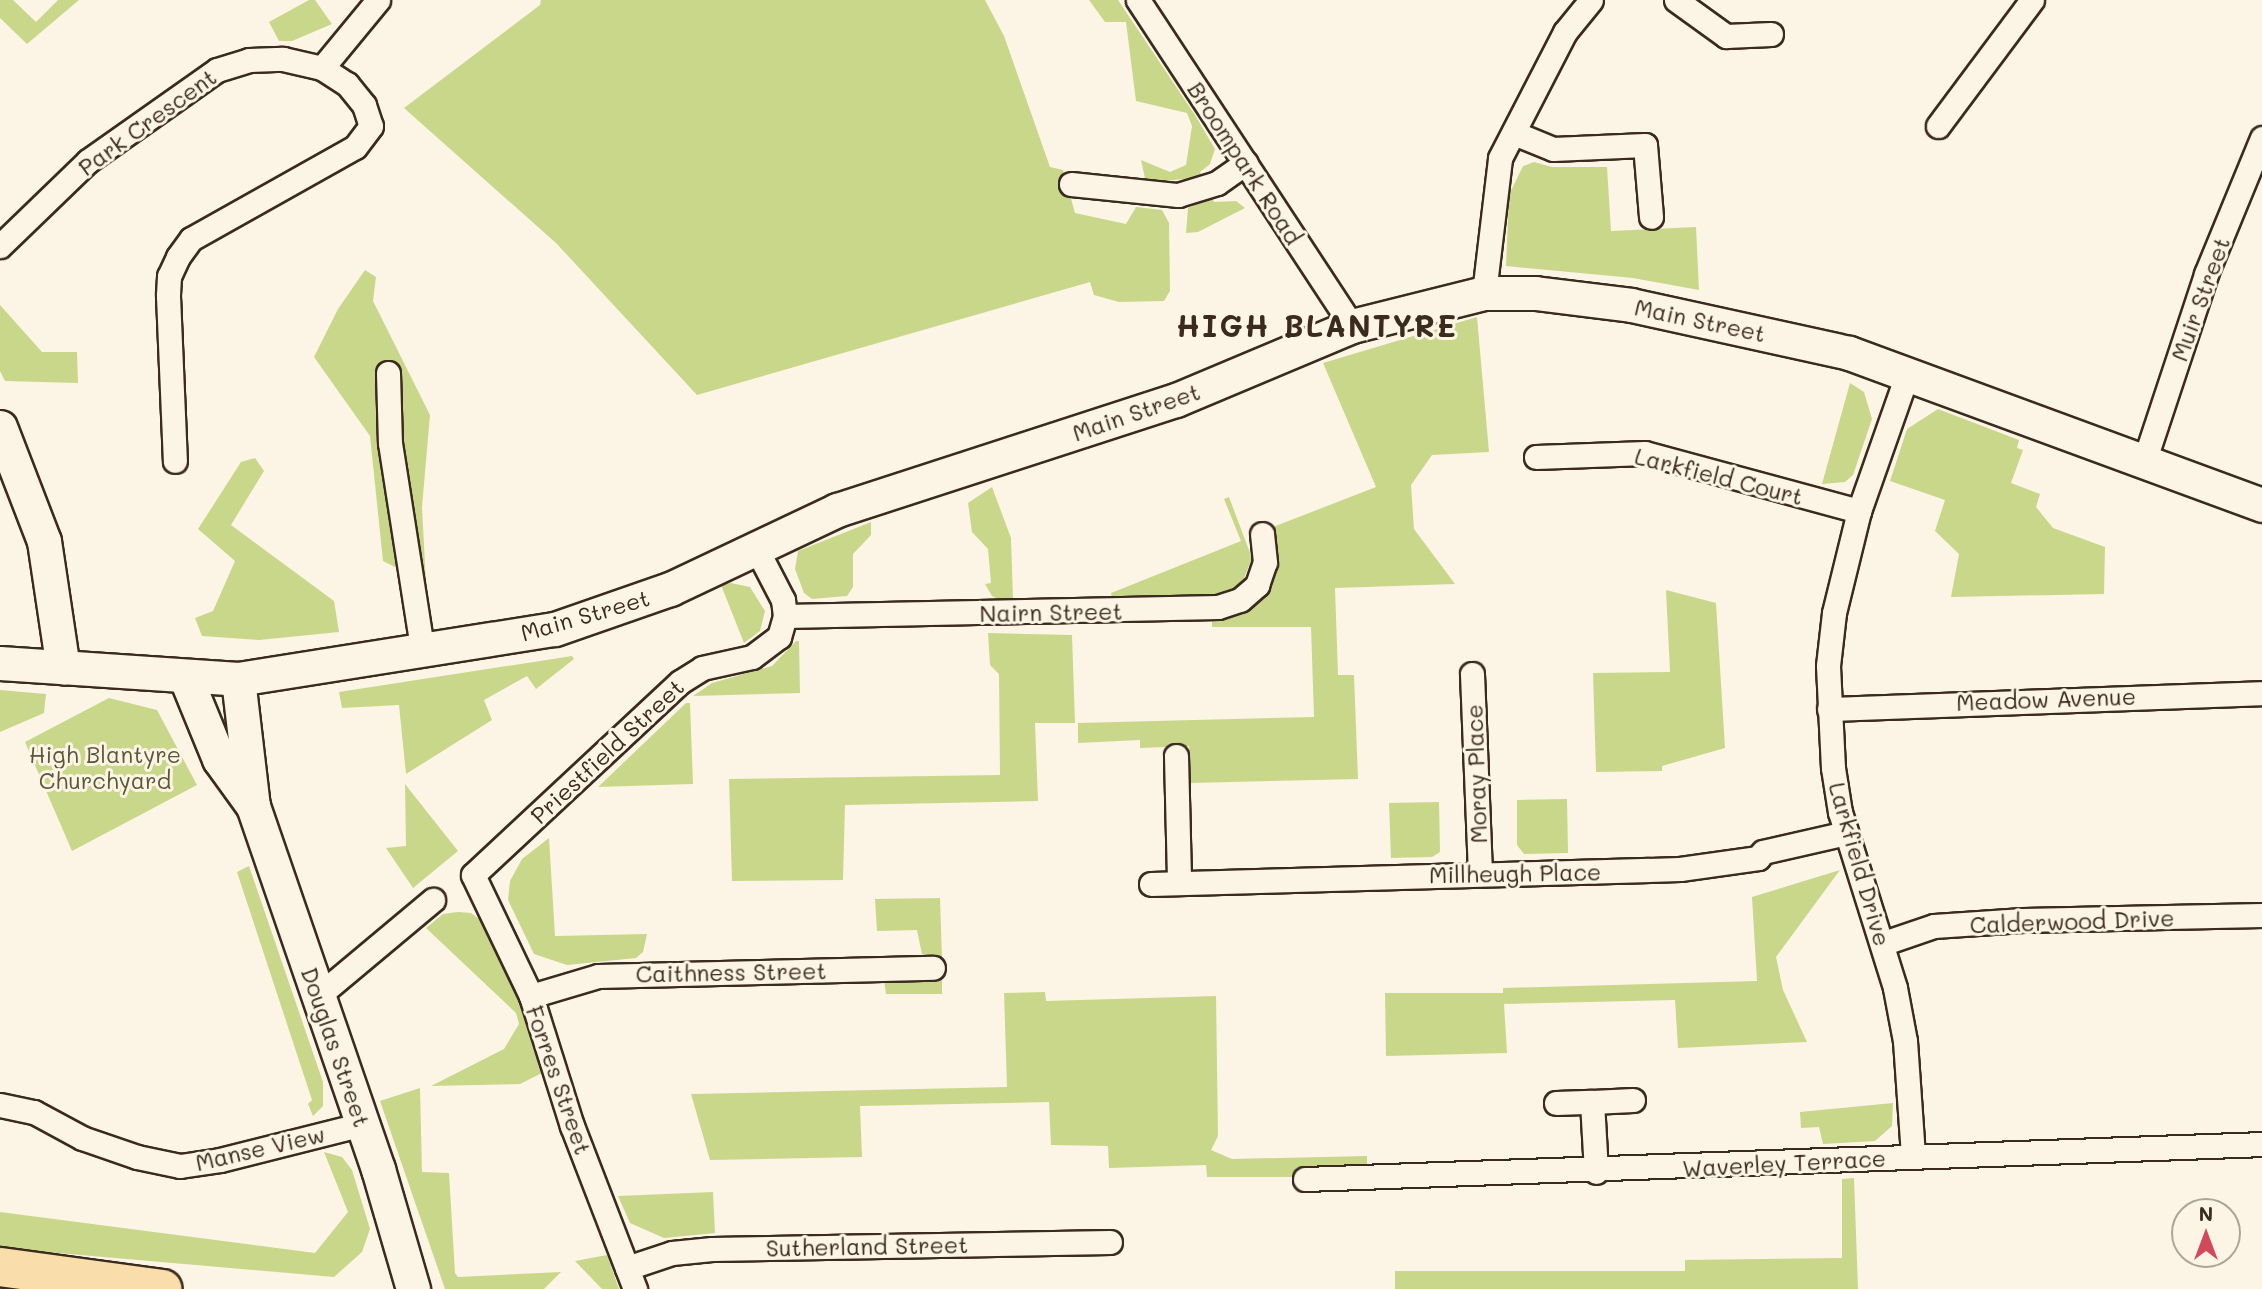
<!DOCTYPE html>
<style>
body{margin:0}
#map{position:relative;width:2262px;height:1289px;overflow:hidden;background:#fcf5e5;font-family:Mali,sans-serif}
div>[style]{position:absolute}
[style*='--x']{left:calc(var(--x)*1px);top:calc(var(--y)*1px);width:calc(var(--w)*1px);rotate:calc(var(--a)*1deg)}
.green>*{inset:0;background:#c9d78a}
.roads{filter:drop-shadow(2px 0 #3b2a1e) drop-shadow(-2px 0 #3b2a1e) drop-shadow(0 2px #3b2a1e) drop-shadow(0 -2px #3b2a1e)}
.street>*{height:23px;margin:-11.5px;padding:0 11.5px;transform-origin:11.5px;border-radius:11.5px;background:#fcf5e5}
.secondary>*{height:33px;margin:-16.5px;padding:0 16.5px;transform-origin:16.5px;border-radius:16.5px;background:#fcf5e5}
.highway>*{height:38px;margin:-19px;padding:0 19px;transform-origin:19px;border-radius:19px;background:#f9deab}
span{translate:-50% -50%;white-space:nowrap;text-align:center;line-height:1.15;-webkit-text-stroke:6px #fcf5e5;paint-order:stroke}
.street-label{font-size:23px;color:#3b2a1e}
.park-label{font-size:23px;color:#5e5539}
.district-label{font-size:30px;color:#3b2a1e;font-weight:700;letter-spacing:2px}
.north{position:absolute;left:2171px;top:1198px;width:70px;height:70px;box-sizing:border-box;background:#fcf5e5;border:2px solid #afa495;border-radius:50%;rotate:0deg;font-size:19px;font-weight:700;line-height:28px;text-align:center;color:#3b2a1e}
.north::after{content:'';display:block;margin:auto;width:24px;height:32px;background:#d1495b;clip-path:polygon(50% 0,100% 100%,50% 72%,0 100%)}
</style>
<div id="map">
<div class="green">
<div style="clip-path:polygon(0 0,13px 0,36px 22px,58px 0,79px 0,27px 44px,0 18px)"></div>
<div style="clip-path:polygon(309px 0,315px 0,332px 24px,292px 41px,279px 41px,269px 22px)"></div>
<div style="clip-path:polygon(541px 0,985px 0,1004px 36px,1050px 167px,1063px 170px,1075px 213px,1126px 224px,1136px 207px,1162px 210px,1169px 223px,1170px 291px,1164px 301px,1119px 302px,1094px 295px,1090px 282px,697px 395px,556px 243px,404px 108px,540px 5px)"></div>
<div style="clip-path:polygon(1089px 0,1118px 0,1195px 115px,1215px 149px,1210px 164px,1200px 172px,1202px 177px,1146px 183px,1141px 160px,1170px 172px,1186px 165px,1192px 126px,1187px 113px,1136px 101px,1126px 22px,1105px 22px)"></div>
<div style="clip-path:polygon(1534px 162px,1552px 167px,1607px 167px,1611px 231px,1696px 227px,1699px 290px,1633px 278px,1506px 266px,1509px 195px,1523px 166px)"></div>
<div style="clip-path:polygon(1211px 196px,1214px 202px,1236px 201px,1245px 208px,1198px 232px,1186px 233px,1188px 208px)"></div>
<div style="clip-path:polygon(365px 270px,376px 277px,373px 301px,430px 415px,422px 507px,426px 583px,383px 561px,370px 436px,314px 357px,338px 309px)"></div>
<div style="clip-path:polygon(0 305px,42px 352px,77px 352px,78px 383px,5px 381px,0 371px)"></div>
<div style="clip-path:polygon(1477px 317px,1489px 452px,1432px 455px,1411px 485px,1414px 529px,1455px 584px,1335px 588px,1338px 675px,1354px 675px,1358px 779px,1190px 783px,1189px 746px,1140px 748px,1140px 740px,1078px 743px,1078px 723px,1314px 717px,1311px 627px,1212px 627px,1212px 618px,1244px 611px,1264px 595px,1274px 572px,1273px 527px,1376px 487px,1323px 363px)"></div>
<div style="clip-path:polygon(1850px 383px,1864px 392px,1872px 419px,1853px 475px,1845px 482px,1822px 484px)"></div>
<div style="clip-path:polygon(1938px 409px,2019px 440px,2017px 448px,2023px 450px,2011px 483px,2040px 494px,2036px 507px,2053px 528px,2105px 547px,2104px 594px,1951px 597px,1959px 554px,1935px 531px,1945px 500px,1890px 481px,1907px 429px)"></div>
<div style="clip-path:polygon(255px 458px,264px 471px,231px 525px,334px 601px,339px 632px,259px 640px,202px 636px,195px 618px,213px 611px,235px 561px,198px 529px,241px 462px)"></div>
<div style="clip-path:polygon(992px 487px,1011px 538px,1013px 599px,1002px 601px,992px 596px,985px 584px,991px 583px,988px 549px,972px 532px,968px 503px)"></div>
<div style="clip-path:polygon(1229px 497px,1252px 558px,1241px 586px,1213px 596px,1112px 598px,1111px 593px,1241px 541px,1224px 499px)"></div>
<div style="clip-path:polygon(871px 522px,871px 535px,853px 554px,853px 587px,847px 596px,812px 599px,804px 593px,795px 569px,798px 551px)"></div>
<div style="clip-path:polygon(731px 583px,750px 587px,765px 611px,760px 631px,744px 643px,721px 585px)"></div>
<div style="clip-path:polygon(1666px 590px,1716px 603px,1725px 748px,1662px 766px,1662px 771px,1596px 772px,1593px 673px,1670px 672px)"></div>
<div style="clip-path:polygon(988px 633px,1072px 635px,1075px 723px,1035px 723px,1038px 801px,845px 805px,843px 880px,732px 881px,729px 779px,1000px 775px,999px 674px,990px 665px)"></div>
<div style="clip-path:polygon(796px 641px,799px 641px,800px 693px,693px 696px,712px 683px,772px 666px)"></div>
<div style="clip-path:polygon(572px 656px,574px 659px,536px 689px,527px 676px,484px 700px,492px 720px,406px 774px,399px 705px,342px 708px,339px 692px)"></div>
<div style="clip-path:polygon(0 690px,46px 694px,44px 713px,0 732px)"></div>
<div style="clip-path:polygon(109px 698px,157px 710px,197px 785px,72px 851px,25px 742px)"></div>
<div style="clip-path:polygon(686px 703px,690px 703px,693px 784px,598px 787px)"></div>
<div style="clip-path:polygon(405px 784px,458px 851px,413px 888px,386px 848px,406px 846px)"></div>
<div style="clip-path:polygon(1567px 799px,1568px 853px,1524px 854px,1517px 845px,1517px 800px)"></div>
<div style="clip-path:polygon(1439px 802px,1440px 852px,1432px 857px,1391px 858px,1389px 803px)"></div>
<div style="clip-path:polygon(549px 838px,555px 936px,647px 934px,643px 952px,636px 958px,567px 965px,534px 954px,508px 900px,510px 881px,522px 859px)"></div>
<div style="clip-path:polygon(249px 866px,323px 1082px,323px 1106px,313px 1116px,308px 1104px,312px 1100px,237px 872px)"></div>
<div style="clip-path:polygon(1840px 870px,1776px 957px,1783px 990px,1807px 1042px,1678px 1048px,1675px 1000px,1504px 1004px,1507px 1053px,1386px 1056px,1385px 993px,1503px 993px,1503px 988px,1757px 981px,1752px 897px)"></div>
<div style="clip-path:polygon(940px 898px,942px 959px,922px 954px,917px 930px,877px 931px,875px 899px)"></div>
<div style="clip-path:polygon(458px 912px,471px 913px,489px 926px,525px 1016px,542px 1073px,520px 1084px,431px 1086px,504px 1049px,519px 1024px,516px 1013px,426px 928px,443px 914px)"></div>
<div style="clip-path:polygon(942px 978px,942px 994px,886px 994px,884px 980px)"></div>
<div style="clip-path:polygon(1045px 992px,1046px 1001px,1216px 996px,1218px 1136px,1211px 1150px,1232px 1159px,1367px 1156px,1367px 1170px,1305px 1177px,1207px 1177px,1206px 1165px,1109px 1168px,1108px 1146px,1051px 1145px,1049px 1102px,860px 1106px,862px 1157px,710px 1160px,691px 1094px,1007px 1087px,1004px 993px)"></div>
<div style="clip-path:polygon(420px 1088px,422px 1172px,449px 1173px,455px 1273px,458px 1277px,561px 1272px,544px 1289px,445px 1289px,380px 1101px)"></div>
<div style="clip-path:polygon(1893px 1103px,1892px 1126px,1875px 1141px,1823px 1144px,1819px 1127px,1801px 1128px,1800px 1112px)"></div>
<div style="clip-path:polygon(324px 1152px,342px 1157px,352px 1170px,370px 1229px,362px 1252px,334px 1277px,0 1248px,0 1212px,315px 1253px,348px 1212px)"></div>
<div style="clip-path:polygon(1854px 1178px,1858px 1289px,1395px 1289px,1395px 1271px,1685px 1271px,1685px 1260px,1842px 1258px,1842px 1179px)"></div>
<div style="clip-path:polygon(713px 1192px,715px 1233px,664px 1238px,630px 1223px,618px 1196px)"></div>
<div style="clip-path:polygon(607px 1255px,619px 1289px,602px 1289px,575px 1261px)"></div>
</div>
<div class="roads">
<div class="street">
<div style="--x:1138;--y:0;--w:390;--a:56.7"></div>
<div style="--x:1676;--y:0;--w:62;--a:35.8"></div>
<div style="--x:1726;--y:36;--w:45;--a:-2.5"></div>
<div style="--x:322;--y:68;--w:88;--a:-50.5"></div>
<div style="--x:1938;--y:126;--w:157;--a:-53.3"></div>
<div style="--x:1514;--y:133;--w:42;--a:22.3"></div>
<div style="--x:1553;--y:149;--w:92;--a:-2.5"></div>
<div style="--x:1645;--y:145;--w:72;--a:85.2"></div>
<div style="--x:1071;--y:184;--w:108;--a:5.9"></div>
<div style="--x:1178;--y:195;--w:41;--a:-17.1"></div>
<div style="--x:1217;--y:183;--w:35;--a:-35"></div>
<div style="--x:0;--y:246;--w:122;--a:-44"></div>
<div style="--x:88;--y:161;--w:158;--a:-35.2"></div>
<div style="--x:217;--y:70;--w:34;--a:-17"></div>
<div style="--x:249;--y:60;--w:34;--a:-2"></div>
<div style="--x:283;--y:59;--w:40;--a:13"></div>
<div style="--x:322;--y:68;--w:30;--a:33"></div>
<div style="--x:347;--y:84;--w:27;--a:51"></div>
<div style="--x:364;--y:105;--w:22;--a:72"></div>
<div style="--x:371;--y:126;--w:26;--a:127"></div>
<div style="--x:355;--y:147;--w:188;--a:150.7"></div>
<div style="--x:191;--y:239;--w:22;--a:126"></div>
<div style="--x:178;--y:257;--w:21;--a:115"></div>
<div style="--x:169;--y:276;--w:20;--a:93"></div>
<div style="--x:168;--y:296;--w:165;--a:87.6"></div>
<div style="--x:1484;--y:293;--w:136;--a:-83.2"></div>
<div style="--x:1500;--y:158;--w:142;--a:-62.7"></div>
<div style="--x:1565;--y:32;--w:41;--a:-50.9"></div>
<div style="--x:1908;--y:372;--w:147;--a:109.4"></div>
<div style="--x:1859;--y:511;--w:105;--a:103.8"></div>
<div style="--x:1834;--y:613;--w:53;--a:96.5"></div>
<div style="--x:1828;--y:666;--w:102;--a:87.2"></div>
<div style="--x:1833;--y:768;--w:45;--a:81"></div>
<div style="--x:1840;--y:812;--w:184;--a:72.6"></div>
<div style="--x:1895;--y:988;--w:54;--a:79.3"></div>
<div style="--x:1905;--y:1041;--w:115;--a:86"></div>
<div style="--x:388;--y:373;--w:70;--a:88.4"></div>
<div style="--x:390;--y:443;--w:213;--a:81.1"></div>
<div style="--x:1536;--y:457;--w:109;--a:-2.1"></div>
<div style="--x:1645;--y:453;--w:222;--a:15.2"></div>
<div style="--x:2144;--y:462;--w:198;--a:-71.7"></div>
<div style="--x:2206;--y:274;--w:147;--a:-67.6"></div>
<div style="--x:785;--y:616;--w:433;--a:-1.2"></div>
<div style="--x:1218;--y:607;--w:23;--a:-18"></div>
<div style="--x:1240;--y:600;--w:23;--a:-41"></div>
<div style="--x:1257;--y:585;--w:24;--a:-71"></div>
<div style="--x:1265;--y:562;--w:28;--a:-96"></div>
<div style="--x:1472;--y:674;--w:199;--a:87.7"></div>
<div style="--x:1829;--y:709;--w:433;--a:-2.1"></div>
<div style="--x:1176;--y:756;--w:127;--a:88.6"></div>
<div style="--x:1151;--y:884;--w:529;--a:-1.62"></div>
<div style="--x:1680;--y:869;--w:79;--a:-8"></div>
<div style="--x:1758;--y:858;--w:8;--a:-50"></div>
<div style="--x:1763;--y:852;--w:85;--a:-12.9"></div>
<div style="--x:1884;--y:943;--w:53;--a:-18.8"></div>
<div style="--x:1934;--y:926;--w:89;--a:-3.9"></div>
<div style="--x:2023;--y:920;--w:239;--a:-1.2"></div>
<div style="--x:318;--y:996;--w:150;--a:-39.9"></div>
<div style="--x:531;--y:996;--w:70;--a:-16.6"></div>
<div style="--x:598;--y:976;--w:335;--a:-1.4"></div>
<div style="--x:1592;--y:1102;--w:41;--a:-2.8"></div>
<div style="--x:1556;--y:1103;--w:36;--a:-2"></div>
<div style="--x:1592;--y:1102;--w:70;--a:86.7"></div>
<div style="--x:0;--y:1105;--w:35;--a:12"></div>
<div style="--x:34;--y:1112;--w:55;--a:28.4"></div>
<div style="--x:82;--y:1138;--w:58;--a:19.1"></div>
<div style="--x:137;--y:1157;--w:44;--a:11.8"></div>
<div style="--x:180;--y:1166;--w:40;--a:-8.5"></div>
<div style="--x:220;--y:1160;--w:147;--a:-14.1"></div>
<div style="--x:1305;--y:1179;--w:958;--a:-2.09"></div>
<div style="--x:627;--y:1268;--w:47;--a:-18.4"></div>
<div style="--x:672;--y:1253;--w:40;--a:-5.7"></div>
<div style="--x:712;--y:1249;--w:398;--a:-1"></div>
<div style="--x:635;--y:1289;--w:175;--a:-111.1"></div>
<div style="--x:572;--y:1126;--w:136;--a:-107.5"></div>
<div style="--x:531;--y:996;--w:134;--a:-115.6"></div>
<div style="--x:473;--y:875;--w:283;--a:-43"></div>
<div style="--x:680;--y:682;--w:26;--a:-32"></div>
<div style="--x:702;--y:668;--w:51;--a:-12.4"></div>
<div style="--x:752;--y:657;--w:34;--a:-37"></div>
<div style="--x:779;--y:637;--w:22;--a:-74"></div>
<div style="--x:785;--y:616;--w:16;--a:-97"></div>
<div style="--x:783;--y:600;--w:59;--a:-117.4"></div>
</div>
<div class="secondary">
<div style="--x:0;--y:427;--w:122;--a:68.9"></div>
<div style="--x:44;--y:541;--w:128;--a:81.5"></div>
<div style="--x:0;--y:663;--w:239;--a:3.8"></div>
<div style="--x:238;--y:679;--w:321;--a:-9"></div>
<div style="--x:555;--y:629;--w:122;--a:-19.2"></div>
<div style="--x:670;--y:589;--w:185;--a:-25.3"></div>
<div style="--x:837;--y:510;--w:356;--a:-18"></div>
<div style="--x:1176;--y:400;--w:191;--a:-22.8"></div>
<div style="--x:1352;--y:326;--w:136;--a:-14"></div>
<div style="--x:1484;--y:293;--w:51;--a:0"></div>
<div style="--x:1535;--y:293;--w:97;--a:7.1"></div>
<div style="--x:1631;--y:305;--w:223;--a:12.4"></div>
<div style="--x:1849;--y:353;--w:440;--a:20.2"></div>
<div style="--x:185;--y:676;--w:90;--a:67.7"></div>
<div style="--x:219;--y:759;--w:58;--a:54.1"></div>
<div style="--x:238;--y:679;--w:128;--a:83.3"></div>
<div style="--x:253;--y:806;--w:384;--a:71"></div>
<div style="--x:378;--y:1169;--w:125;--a:73.7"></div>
</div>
<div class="highway">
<div style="--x:0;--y:1267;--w:164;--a:7.7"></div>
</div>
</div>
<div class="street-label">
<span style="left:147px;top:122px;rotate:-36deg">Park Crescent</span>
<span style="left:1245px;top:163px;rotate:57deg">Broompark Road</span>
<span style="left:2200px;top:299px;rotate:-70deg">Muir Street</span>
<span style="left:1700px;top:320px;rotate:12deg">Main Street</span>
<span style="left:1136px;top:412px;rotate:-19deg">Main Street</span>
<span style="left:1719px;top:476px;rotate:14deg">Larkfield Court</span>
<span style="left:1051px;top:612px;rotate:-1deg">Nairn Street</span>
<span style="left:585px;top:615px;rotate:-16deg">Main Street</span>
<span style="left:2046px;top:699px;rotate:-2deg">Meadow Avenue</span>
<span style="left:607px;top:751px;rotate:-43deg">Priestfield Street</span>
<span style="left:1476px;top:774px;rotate:-92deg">Moray Place</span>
<span style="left:1860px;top:864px;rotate:74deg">Larkfield Drive</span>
<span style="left:1515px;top:873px;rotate:-1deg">Millheugh Place</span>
<span style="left:2072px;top:921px;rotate:-2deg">Calderwood Drive</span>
<span style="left:731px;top:972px;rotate:-1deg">Caithness Street</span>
<span style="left:336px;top:1047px;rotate:71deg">Douglas Street</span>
<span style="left:559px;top:1080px;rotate:71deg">Forres Street</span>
<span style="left:260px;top:1148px;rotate:-13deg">Manse View</span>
<span style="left:1784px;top:1163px;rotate:-3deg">Waverley Terrace</span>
<span style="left:867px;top:1246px;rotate:-1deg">Sutherland Street</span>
</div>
<div class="park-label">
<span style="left:105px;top:767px">High Blantyre<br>Churchyard</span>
</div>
<div class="district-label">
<span style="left:1317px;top:325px">HIGH BLANTYRE</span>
</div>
<div class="north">N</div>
</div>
